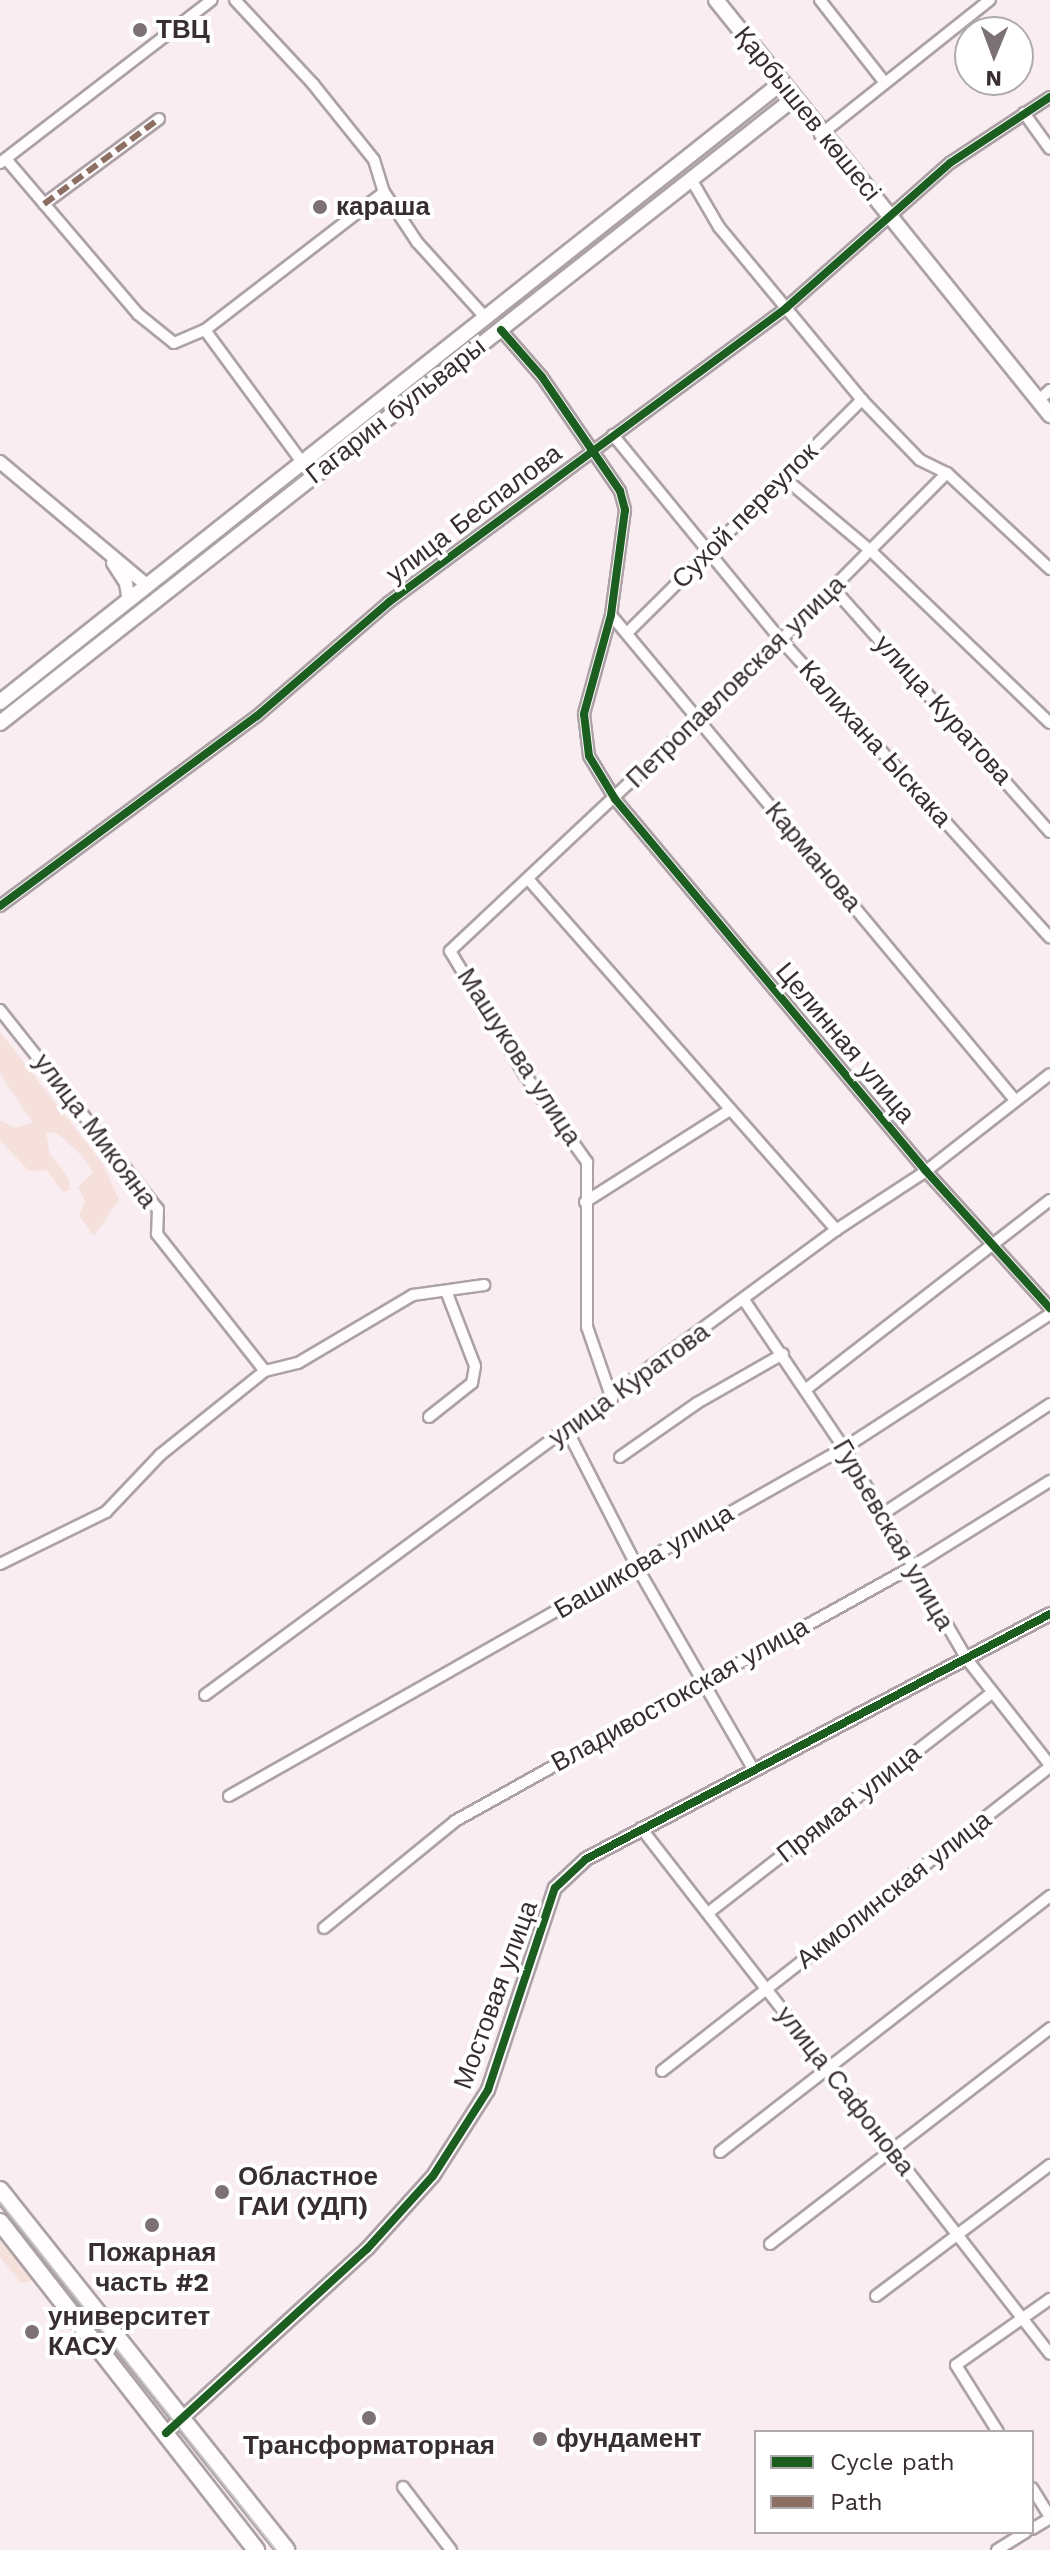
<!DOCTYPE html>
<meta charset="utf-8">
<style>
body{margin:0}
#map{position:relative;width:1050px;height:2550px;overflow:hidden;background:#f9edf1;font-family:"Work Sans",sans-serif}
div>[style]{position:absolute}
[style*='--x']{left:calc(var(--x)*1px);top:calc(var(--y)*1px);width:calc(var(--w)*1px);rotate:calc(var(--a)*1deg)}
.green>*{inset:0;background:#f6e0dc}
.roads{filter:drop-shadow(2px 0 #aca2a6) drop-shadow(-2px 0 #aca2a6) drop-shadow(0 2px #aca2a6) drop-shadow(0 -2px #aca2a6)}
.minor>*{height:10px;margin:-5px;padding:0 5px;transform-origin:5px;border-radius:5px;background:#fefcfd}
.tertiary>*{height:12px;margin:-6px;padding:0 6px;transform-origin:6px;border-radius:6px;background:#fefcfd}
.secondary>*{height:14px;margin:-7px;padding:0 7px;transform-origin:7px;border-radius:7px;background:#fefcfd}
.primary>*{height:16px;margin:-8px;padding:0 8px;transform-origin:8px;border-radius:8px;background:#fefcfd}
.tram>*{height:2px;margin:-1px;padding:0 1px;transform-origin:1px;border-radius:1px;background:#c8c5c6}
.quiet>*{height:6px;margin-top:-3px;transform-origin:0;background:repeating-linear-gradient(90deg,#8d6e63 0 12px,transparent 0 18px)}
.cycleway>*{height:8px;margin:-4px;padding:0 4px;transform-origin:4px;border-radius:4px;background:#1b5e20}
.dots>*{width:22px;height:22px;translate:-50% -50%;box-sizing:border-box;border:4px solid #fff;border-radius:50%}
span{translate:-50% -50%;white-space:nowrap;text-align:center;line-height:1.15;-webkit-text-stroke:8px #fff;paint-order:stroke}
.poi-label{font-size:26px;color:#382e32;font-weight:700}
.left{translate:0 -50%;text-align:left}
.street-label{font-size:26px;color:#382e32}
.legend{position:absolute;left:754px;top:2430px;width:280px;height:104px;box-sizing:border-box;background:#fff;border:2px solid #afabad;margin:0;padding:10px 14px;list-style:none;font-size:24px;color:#382e32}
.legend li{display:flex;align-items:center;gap:16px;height:40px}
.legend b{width:40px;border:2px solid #afabad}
.north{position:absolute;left:954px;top:16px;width:80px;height:80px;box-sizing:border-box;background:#fff;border:2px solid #afabad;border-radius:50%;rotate:181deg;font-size:22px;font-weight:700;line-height:32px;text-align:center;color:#382e32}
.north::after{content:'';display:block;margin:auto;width:28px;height:36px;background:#7c7175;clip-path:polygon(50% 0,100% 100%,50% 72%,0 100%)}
</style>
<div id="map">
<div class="green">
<div style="clip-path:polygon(0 1032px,103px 1164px,119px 1200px,94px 1236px,79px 1215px,85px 1201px,78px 1187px,93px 1172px,81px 1155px,57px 1133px,46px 1132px,50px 1154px,69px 1179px,70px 1190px,63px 1192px,47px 1170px,29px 1171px,0 1140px,0 1120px,14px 1128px,33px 1123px,0 1074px)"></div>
<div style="clip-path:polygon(0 2233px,35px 2277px,30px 2281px,21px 2283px,0 2257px)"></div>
</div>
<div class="roads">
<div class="minor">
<div style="--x:235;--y:0;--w:115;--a:47.1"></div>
<div style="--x:313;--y:84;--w:97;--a:51.2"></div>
<div style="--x:374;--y:160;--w:34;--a:73"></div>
<div style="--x:384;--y:192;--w:60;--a:56.6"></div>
<div style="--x:417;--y:242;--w:103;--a:47.8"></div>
<div style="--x:820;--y:0;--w:105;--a:51.9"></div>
<div style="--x:1024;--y:113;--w:44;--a:54.2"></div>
<div style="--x:820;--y:135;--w:217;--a:-38.5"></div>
<div style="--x:6;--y:159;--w:204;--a:49.6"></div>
<div style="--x:138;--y:314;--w:46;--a:38.9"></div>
<div style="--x:174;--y:343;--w:34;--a:-23"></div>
<div style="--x:205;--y:330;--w:226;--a:-37.6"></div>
<div style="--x:0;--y:163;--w:267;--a:-37.6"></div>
<div style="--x:691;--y:179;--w:56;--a:59.7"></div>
<div style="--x:719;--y:227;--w:224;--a:50.4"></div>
<div style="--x:862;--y:400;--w:83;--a:46"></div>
<div style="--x:920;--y:460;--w:30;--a:26"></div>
<div style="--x:947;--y:473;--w:141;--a:43"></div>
<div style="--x:44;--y:204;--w:143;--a:-36.5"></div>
<div style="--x:205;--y:330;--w:164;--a:53.7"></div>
<div style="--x:501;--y:330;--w:62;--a:48.9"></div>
<div style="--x:542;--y:377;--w:138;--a:55.6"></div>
<div style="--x:620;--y:491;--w:20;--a:75"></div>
<div style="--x:625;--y:510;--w:106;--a:97.6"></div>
<div style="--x:611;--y:615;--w:103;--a:105.3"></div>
<div style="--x:584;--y:714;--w:42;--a:83.2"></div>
<div style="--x:589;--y:756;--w:50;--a:58.8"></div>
<div style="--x:615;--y:799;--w:485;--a:50.1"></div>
<div style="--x:926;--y:1171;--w:185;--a:47.9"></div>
<div style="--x:1038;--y:401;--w:16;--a:-43"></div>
<div style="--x:613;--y:435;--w:265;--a:50.7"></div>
<div style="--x:781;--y:640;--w:401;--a:47.9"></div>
<div style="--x:783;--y:477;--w:115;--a:40.1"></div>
<div style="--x:871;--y:551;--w:248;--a:43.9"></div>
<div style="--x:834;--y:589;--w:325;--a:48.4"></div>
<div style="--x:611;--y:615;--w:631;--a:50.21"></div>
<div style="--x:628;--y:632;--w:330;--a:-44.8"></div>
<div style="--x:529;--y:880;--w:466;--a:48.7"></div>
<div style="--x:0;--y:906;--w:320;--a:-36.5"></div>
<div style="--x:257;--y:716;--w:174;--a:-40.8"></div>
<div style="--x:389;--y:602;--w:494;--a:-36.5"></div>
<div style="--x:786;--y:308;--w:219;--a:-41.5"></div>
<div style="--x:950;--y:163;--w:120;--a:-33.4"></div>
<div style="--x:0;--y:1010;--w:254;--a:51.6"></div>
<div style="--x:158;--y:1209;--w:25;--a:92"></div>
<div style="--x:157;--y:1234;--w:174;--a:51.8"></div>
<div style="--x:585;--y:1202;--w:172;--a:-32.4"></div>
<div style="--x:744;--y:1300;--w:179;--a:56"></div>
<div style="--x:844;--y:1448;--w:243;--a:59.8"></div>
<div style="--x:966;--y:1658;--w:136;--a:51.9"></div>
<div style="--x:805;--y:1390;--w:310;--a:-37.8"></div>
<div style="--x:612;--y:1399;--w:76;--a:-109.1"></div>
<div style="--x:587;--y:1327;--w:165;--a:-90"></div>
<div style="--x:587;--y:1162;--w:110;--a:-125.4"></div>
<div style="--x:523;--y:1072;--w:141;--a:-121.1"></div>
<div style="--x:450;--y:951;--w:454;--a:-43.2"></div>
<div style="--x:781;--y:640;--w:235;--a:-45.2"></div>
<div style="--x:429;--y:1417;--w:55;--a:-38.3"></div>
<div style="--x:472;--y:1383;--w:17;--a:-80"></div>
<div style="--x:475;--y:1366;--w:80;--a:-111.1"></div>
<div style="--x:567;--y:1430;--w:154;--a:62.9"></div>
<div style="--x:637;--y:1567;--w:233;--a:60.1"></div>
<div style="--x:620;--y:1457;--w:94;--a:-35"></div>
<div style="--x:697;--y:1403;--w:99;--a:-29.7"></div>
<div style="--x:881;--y:1515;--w:202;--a:-33.3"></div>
<div style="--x:0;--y:1564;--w:118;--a:-26.1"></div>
<div style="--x:106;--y:1512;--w:79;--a:-46.5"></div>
<div style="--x:160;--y:1455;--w:134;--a:-38.7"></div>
<div style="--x:265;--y:1371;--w:34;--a:-14"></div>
<div style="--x:298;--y:1363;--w:134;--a:-30.6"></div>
<div style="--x:413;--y:1295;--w:72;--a:-8"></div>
<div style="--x:205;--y:1695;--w:784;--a:-36.39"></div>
<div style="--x:836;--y:1230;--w:108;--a:-33.2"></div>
<div style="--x:926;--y:1171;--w:157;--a:-38"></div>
<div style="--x:229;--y:1796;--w:707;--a:-29.5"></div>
<div style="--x:844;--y:1448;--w:246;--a:-33"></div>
<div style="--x:641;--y:1828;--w:666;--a:52.13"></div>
<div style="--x:708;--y:1913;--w:357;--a:-37.8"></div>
<div style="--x:324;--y:1928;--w:169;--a:-39.2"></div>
<div style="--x:455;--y:1821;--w:521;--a:-29.08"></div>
<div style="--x:910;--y:1568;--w:165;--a:-31.9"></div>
<div style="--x:662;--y:2071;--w:493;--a:-38.1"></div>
<div style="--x:720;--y:2152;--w:418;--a:-37.8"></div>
<div style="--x:770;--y:2244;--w:354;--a:-37.6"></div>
<div style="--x:876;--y:2296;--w:218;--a:-37"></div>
<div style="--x:998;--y:2432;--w:79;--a:-122.1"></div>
<div style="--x:956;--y:2365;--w:115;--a:-35.1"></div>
<div style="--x:403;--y:2487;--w:79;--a:52.7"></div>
<div style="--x:1032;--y:2488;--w:34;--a:58"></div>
<div style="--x:1032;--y:2529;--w:21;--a:-31"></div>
<div style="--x:997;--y:2550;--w:34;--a:-32"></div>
</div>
<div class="tertiary">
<div style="--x:0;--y:462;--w:193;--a:40"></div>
<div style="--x:113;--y:563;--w:24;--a:57"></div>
<div style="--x:126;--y:583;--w:18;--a:81"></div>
<div style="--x:166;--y:2433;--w:273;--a:-42.5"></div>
<div style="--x:367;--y:2249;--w:98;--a:-47.9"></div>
<div style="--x:433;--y:2176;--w:102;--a:-57.4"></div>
<div style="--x:488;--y:2090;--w:213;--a:-71.7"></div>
<div style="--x:555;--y:1888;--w:42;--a:-43.1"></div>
<div style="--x:586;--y:1859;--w:525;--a:-27.83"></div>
</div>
<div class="secondary">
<div style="--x:716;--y:0;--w:533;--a:51.17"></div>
<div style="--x:0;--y:702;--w:995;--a:-38.39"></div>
<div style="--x:0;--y:723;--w:1008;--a:-38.19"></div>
</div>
<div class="primary">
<div style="--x:0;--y:2190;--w:460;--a:51.5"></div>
<div style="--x:0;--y:2222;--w:416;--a:52"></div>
</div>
</div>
<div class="tram">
<div style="--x:0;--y:2202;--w:444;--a:51.6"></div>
</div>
<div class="quiet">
<div style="--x:44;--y:204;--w:143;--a:-36.5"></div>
</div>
<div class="cycleway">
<div style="--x:501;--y:330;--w:62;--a:48.9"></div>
<div style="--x:542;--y:377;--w:138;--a:55.6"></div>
<div style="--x:620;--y:491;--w:20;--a:75"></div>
<div style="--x:625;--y:510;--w:106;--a:97.6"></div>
<div style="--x:611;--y:615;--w:103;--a:105.3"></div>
<div style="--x:584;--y:714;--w:42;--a:83.2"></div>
<div style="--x:589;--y:756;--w:50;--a:58.8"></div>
<div style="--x:615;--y:799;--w:485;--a:50.1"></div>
<div style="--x:926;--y:1171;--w:185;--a:47.9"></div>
<div style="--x:0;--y:906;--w:320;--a:-36.5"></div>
<div style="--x:257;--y:716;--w:174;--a:-40.8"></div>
<div style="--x:389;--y:602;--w:494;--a:-36.5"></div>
<div style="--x:786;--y:308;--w:219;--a:-41.5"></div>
<div style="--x:950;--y:163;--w:120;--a:-33.4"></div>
<div style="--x:166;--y:2433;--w:273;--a:-42.5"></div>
<div style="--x:367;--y:2249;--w:98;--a:-47.9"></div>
<div style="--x:433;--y:2176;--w:102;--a:-57.4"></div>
<div style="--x:488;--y:2090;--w:213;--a:-71.7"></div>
<div style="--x:555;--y:1888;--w:42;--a:-43.1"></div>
<div style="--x:586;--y:1859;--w:525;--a:-27.83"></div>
</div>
<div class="dots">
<div style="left:140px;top:30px;background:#7c7175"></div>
<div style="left:320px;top:207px;background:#7c7175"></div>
<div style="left:222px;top:2192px;background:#7c7175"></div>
<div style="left:152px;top:2225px;background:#7c7175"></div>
<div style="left:32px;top:2332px;background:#7c7175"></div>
<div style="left:369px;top:2418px;background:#7c7175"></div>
<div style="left:540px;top:2439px;background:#7c7175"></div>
</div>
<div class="poi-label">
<span class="left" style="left:156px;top:30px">ТВЦ</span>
<span class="left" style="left:336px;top:207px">караша</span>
<span class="left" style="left:238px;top:2192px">Областное<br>ГАИ (УДП)</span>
<span style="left:152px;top:2268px">Пожарная<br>часть #2</span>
<span class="left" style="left:48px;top:2332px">университет<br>КАСУ</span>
<span class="left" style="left:556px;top:2439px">фундамент</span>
<span style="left:369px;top:2446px">Трансформаторная</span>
</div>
<div class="street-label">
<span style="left:807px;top:114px;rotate:51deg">Қарбышев көшесі</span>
<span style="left:396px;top:411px;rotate:-38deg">Гагарин бульвары</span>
<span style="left:474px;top:514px;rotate:-37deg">улица Беспалова</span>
<span style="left:745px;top:516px;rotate:-45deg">Сухой переулок</span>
<span style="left:736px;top:682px;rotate:-44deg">Петропавловская улица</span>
<span style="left:943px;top:710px;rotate:48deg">улица Куратова</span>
<span style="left:875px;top:744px;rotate:48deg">Калихана Ыскака</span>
<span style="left:813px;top:857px;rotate:50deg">Карманова</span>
<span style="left:845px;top:1043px;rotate:50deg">Целинная улица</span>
<span style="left:519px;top:1057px;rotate:57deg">Машукова улица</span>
<span style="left:95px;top:1131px;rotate:53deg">улица Микояна</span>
<span style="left:629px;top:1385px;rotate:-36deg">улица Куратова</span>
<span style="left:893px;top:1535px;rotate:60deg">Гурьевская улица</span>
<span style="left:644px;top:1562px;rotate:-30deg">Башикова улица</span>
<span style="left:680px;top:1695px;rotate:-29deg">Владивостокская улица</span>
<span style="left:849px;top:1804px;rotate:-38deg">Прямая улица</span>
<span style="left:894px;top:1890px;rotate:-38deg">Акмолинская улица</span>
<span style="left:496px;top:1995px;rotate:-70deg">Мостовая улица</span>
<span style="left:845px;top:2091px;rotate:52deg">улица Сафонова</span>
</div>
<ul class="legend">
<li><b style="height:10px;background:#1b5e20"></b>Cycle path</li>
<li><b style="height:10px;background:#8d6e63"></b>Path</li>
</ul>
<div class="north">N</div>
</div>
